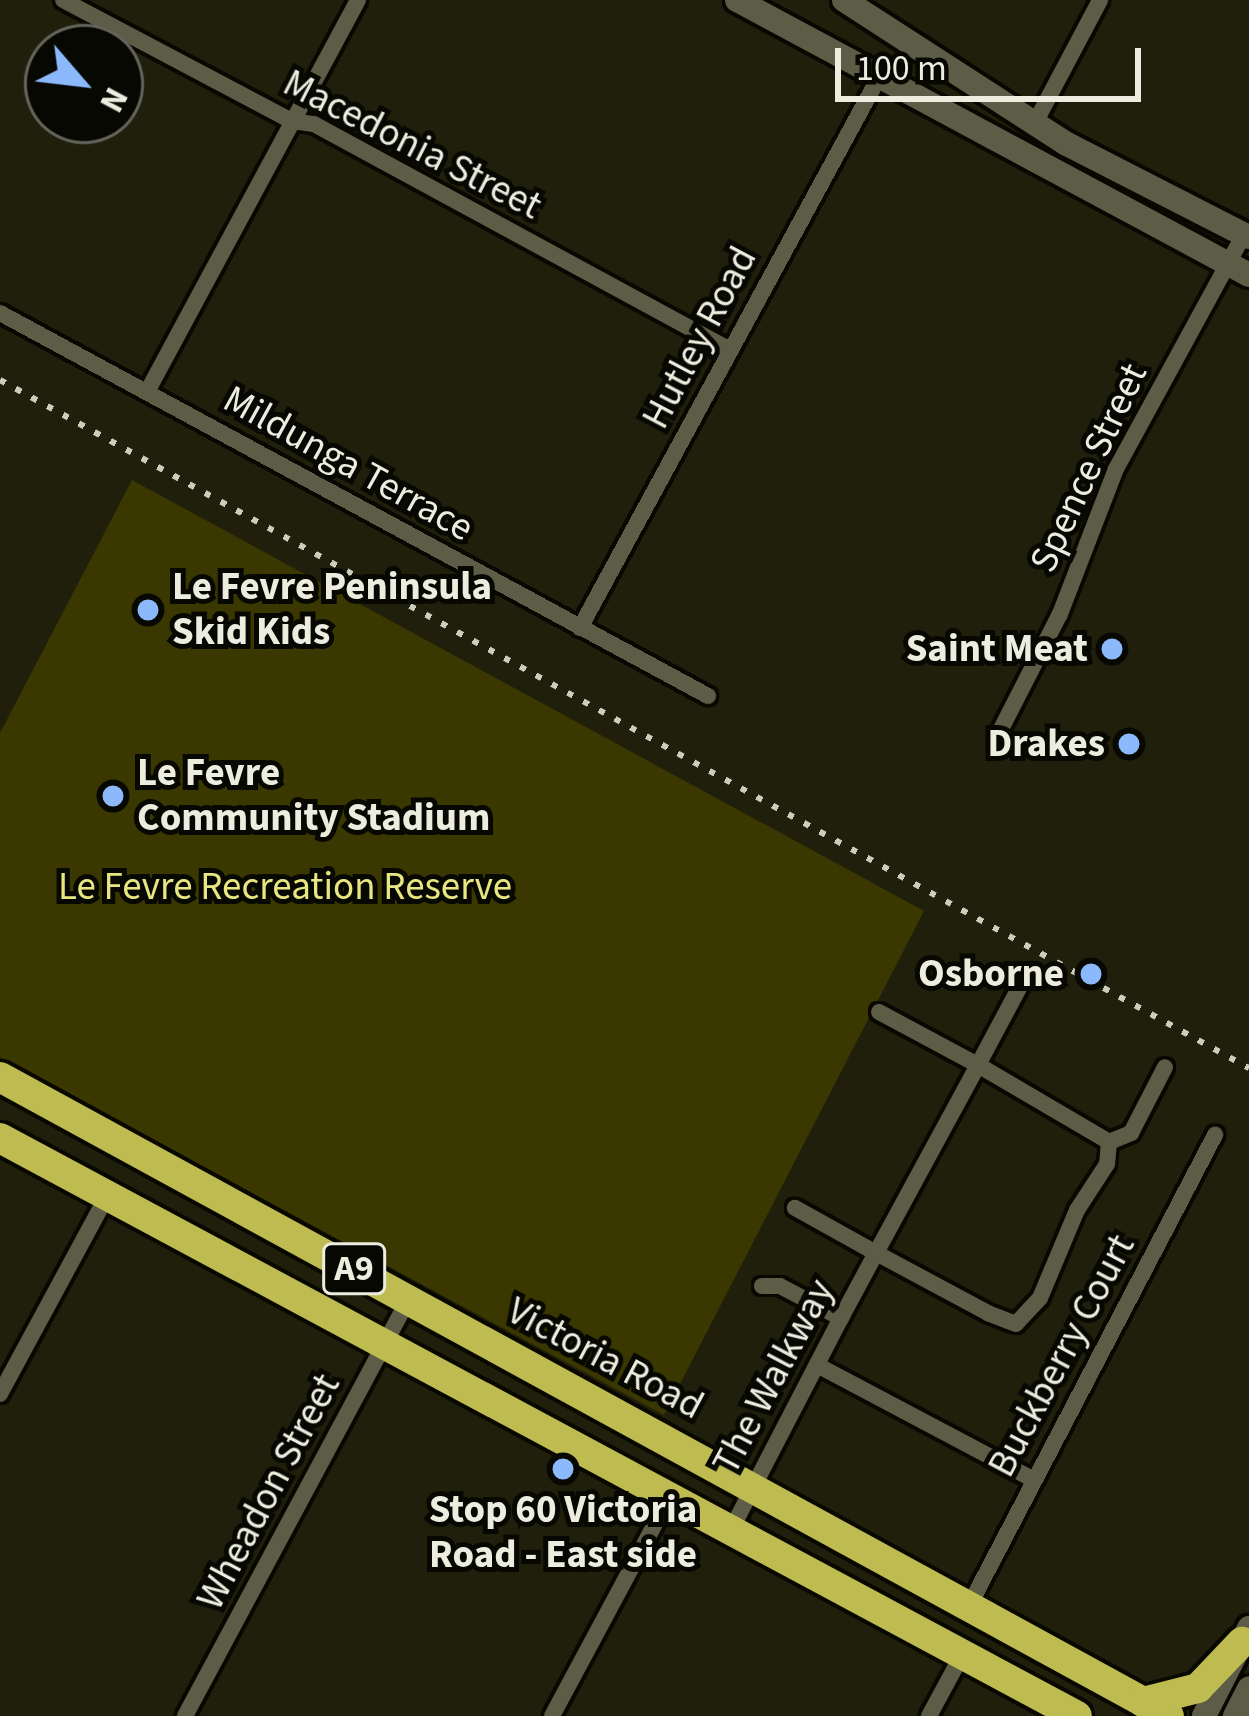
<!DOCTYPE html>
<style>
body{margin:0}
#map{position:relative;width:1249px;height:1716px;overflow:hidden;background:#1f1f0b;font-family:"Source Sans 3",sans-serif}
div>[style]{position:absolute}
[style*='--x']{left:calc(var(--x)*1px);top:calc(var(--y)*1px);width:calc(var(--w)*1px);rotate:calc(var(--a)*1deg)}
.green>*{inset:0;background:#3a3800}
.roads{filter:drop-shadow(3px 0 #090800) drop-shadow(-3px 0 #090800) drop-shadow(0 3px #090800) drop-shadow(0 -3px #090800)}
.street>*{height:16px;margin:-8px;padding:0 8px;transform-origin:8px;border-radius:8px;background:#5d5d47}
.secondary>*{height:24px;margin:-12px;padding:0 12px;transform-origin:12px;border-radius:12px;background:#5d5d47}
.highway>*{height:30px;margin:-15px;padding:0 15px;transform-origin:15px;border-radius:15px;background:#bebb51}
.rail>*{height:6px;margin-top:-3px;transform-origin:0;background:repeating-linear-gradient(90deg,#cdcdbf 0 6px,transparent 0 18px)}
.dots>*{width:33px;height:33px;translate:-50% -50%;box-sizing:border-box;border:6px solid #080803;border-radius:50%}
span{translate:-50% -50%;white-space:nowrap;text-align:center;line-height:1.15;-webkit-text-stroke:10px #080803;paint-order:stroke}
.shield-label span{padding:3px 9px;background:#080803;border:3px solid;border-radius:9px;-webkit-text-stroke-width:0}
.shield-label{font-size:36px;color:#ececdf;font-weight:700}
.street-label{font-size:39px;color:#ececdf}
.poi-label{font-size:39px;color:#ececdf;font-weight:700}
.left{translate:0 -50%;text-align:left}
.right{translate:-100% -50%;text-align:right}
.park-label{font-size:39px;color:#e8e680}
.north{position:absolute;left:24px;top:24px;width:120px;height:120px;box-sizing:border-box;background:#080803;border:3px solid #63635b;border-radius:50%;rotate:118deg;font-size:33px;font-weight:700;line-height:48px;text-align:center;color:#ececdf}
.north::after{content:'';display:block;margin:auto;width:42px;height:54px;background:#8bb9fc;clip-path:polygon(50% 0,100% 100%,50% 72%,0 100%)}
.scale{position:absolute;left:835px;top:48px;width:306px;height:54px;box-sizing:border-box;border:6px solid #ececdf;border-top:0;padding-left:15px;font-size:36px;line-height:42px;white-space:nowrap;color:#ececdf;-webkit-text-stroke:9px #080803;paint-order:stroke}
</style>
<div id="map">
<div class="green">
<div style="clip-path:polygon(132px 480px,924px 911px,664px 1415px,0 1057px,0 733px)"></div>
</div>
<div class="roads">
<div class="street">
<div style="--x:63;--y:0;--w:259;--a:27.9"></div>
<div style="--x:292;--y:121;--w:22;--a:8"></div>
<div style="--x:314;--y:124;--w:474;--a:28.5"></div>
<div style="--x:1035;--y:123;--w:139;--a:-62.1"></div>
<div style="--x:0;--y:313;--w:805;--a:28.41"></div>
<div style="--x:147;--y:392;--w:445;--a:-61.7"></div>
<div style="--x:580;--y:628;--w:625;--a:-61.51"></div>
<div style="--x:1000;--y:731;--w:131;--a:-62.9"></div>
<div style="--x:1060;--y:614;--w:155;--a:-68.9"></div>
<div style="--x:1116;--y:469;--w:268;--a:-61.4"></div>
<div style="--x:879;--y:1012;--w:112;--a:28.2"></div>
<div style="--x:978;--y:1065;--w:98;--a:-61.9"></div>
<div style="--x:1109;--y:1142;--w:24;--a:-22"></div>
<div style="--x:1131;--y:1133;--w:74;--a:-62.7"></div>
<div style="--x:762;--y:1286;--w:18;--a:0"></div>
<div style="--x:780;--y:1286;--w:69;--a:27.7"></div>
<div style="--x:817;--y:1365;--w:246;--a:27.9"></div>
<div style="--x:0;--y:1394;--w:225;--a:-61.6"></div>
<div style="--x:731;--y:1530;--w:239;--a:-62.6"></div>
<div style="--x:841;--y:1318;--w:74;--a:-61.7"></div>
<div style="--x:876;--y:1253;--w:214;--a:-61.5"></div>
<div style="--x:978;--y:1065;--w:152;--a:30.4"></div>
<div style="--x:1109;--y:1142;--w:22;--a:95"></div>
<div style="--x:1107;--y:1164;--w:55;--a:123.1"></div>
<div style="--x:1077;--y:1210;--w:95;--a:112.8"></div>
<div style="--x:1040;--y:1298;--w:35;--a:133"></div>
<div style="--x:1016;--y:1324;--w:30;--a:-159"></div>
<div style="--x:988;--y:1313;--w:127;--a:-151.8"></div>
<div style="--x:876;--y:1253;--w:93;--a:-150.9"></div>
<div style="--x:968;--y:1608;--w:534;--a:-62.43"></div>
<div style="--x:185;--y:1716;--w:474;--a:-61.8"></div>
<div style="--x:552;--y:1716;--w:247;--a:-61.8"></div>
<div style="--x:929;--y:1716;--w:69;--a:-61.6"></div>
</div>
<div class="secondary">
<div style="--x:737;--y:0;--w:581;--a:28.24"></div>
<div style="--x:844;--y:0;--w:265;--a:32.9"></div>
<div style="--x:1067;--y:144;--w:204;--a:27.1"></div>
<div style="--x:1204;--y:1716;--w:99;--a:-62.9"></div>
<div style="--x:1235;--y:1716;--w:31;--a:-63"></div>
</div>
<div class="highway">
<div style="--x:0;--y:1077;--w:1332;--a:28.66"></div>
<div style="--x:0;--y:1138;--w:1222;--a:28.22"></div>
<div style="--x:1143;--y:1702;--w:57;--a:-14.3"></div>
<div style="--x:1198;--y:1688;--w:64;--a:-46.3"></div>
</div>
</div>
<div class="rail">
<div style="--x:0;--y:380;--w:1426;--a:28.85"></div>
</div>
<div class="dots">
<div style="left:148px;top:610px;background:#8bb9fc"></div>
<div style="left:1112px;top:649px;background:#8bb9fc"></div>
<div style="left:1129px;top:744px;background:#8bb9fc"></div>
<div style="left:113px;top:796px;background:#8bb9fc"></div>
<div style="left:1091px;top:974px;background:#8bb9fc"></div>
<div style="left:563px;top:1469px;background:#8bb9fc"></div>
</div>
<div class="shield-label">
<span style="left:354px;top:1269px">A9</span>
</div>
<div class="street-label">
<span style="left:412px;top:145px;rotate:27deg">Macedonia Street</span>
<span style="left:700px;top:338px;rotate:-62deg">Hutley Road</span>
<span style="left:348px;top:464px;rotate:29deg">Mildunga Terrace</span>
<span style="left:1089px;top:468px;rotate:-65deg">Spence Street</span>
<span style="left:1062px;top:1356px;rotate:-62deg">Buckberry Court</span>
<span style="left:605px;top:1359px;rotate:28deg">Victoria Road</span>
<span style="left:774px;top:1377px;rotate:-62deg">The Walkway</span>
<span style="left:269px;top:1492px;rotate:-62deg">Wheadon Street</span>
</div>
<div class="poi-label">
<span class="left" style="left:172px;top:610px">Le Fevre Peninsula<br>Skid Kids</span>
<span class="right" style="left:1088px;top:649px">Saint Meat</span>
<span class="right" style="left:1105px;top:744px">Drakes</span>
<span class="left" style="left:137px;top:796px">Le Fevre<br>Community Stadium</span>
<span class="right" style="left:1064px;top:974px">Osborne</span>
<span style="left:563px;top:1533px">Stop 60 Victoria<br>Road - East side</span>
</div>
<div class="park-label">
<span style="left:285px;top:887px">Le Fevre Recreation Reserve</span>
</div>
<div class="north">N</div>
<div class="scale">100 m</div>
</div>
